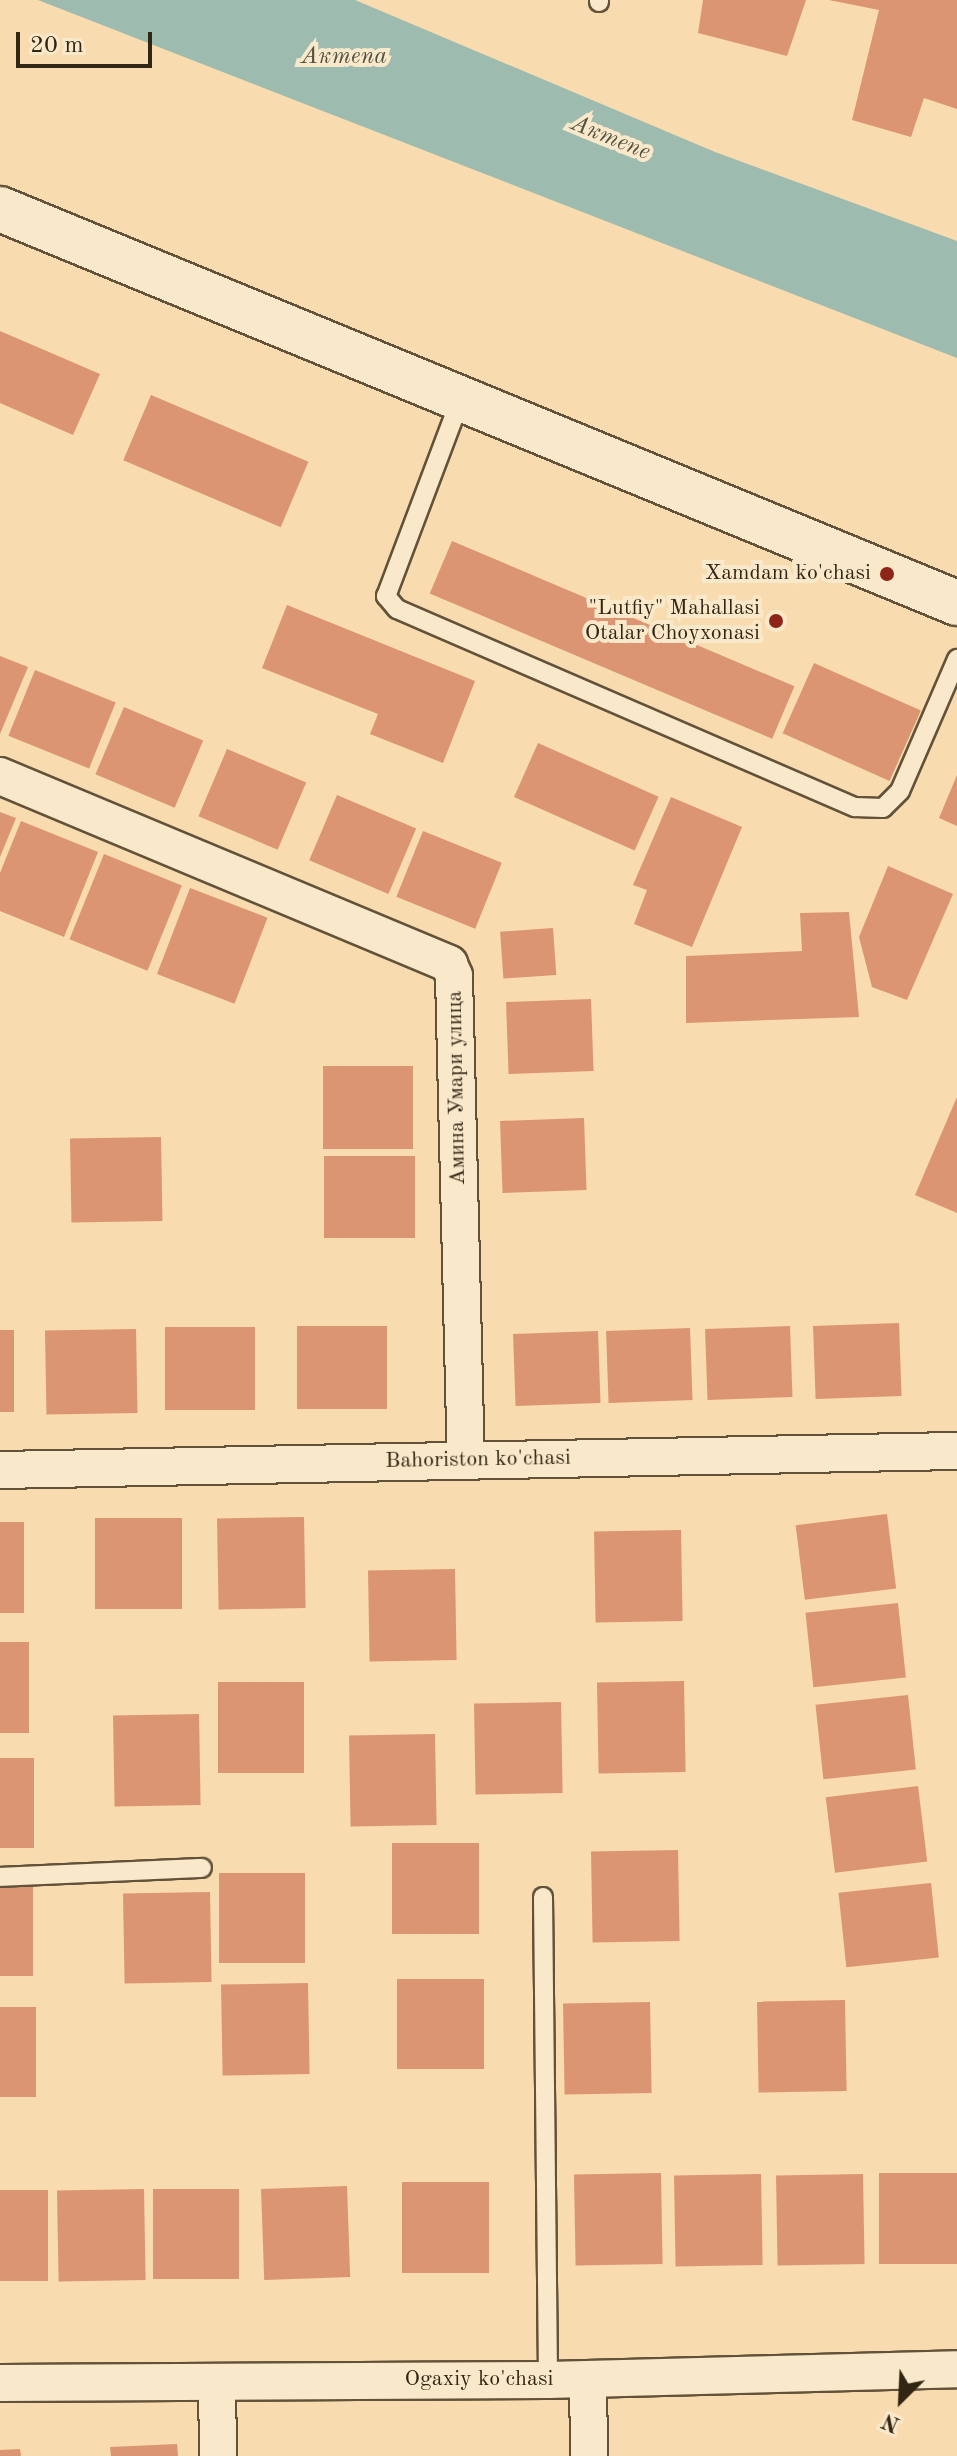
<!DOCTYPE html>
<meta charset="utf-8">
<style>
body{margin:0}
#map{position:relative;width:957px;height:2456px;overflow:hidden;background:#f8dbae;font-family:"Old Standard TT",serif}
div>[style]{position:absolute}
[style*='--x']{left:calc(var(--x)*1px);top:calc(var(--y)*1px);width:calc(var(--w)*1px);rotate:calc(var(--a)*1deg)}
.water>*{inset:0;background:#9dbbae}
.building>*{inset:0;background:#dc9572;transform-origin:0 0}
.roads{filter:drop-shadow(2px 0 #63523a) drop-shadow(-2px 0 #63523a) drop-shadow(0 2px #63523a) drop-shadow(0 -2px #63523a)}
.service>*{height:18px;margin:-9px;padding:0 9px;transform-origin:9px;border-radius:9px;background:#fae8ca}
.minor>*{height:36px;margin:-18px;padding:0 18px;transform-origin:18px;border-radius:18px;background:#fae8ca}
.tertiary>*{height:44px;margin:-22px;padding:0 22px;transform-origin:22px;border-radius:22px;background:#fae8ca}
.dots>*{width:22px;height:22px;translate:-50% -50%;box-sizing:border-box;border:4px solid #fae8ca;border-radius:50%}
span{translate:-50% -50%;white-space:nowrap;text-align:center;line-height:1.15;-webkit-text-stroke:8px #fae8ca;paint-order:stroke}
.poi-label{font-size:22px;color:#312514}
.right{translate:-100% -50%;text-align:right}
.street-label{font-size:22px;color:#312514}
.water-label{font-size:24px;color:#515242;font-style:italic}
.north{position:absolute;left:861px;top:2360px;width:80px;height:80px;-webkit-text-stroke:6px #fae8ca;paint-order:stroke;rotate:204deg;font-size:22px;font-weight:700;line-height:32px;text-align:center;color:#312514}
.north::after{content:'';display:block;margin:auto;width:28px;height:36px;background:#312514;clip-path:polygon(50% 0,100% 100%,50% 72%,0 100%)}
.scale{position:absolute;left:16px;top:32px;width:136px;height:36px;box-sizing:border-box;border:4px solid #312514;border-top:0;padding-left:10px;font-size:24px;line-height:28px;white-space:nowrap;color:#312514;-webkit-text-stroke:6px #fae8ca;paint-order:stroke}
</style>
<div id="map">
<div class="water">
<div style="clip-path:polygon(38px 0,355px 0,715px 152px,957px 241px,957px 358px)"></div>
</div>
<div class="building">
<div style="clip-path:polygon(703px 0,806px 0,787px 56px,698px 33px)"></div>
<div style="clip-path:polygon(829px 0,957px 0,957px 109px,924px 98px,911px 137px,852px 120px,879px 10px)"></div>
<div style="clip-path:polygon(0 331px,100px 374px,73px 435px,0 403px)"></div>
<div style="left:151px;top:395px;width:171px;height:71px;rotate:23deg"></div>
<div style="left:452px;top:541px;width:372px;height:57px;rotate:23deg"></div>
<div style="clip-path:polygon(287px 605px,475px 681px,443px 763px,370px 734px,378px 714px,262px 668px)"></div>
<div style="clip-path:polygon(0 656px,28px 667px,0 734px)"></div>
<div style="left:814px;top:663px;width:117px;height:77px;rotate:24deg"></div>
<div style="left:35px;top:670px;width:87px;height:71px;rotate:22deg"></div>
<div style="left:124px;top:707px;width:86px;height:73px;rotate:23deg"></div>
<div style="left:538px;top:743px;width:132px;height:59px;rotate:24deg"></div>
<div style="left:227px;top:749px;width:86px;height:73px;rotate:23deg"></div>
<div style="clip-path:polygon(957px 775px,957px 826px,939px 818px)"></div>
<div style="left:337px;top:795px;width:86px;height:71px;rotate:23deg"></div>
<div style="clip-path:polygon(671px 797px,742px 827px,692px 947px,634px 924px,647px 890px,633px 885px)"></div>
<div style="clip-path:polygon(0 812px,16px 818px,0 857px)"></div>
<div style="clip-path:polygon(21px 821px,98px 852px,64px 937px,0 911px,0 873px)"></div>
<div style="left:423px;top:831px;width:85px;height:71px;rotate:22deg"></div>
<div style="left:104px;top:854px;width:84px;height:92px;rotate:22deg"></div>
<div style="clip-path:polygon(888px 866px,953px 894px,907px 1000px,872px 987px,859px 937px)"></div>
<div style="left:190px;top:888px;width:83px;height:92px;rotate:21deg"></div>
<div style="clip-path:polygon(849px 912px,859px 1017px,686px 1023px,686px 956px,802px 951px,800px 913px)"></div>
<div style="left:553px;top:928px;width:47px;height:53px;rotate:86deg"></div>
<div style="left:591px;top:999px;width:72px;height:85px;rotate:88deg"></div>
<div style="left:323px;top:1066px;width:90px;height:83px"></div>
<div style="clip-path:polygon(957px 1097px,957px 1213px,915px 1195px)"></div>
<div style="left:584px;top:1118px;width:72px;height:84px;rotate:88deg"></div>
<div style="left:161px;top:1137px;width:84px;height:91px;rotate:89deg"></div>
<div style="left:324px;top:1156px;width:91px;height:82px"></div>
<div style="left:899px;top:1323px;width:73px;height:86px;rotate:88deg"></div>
<div style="left:297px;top:1326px;width:90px;height:83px"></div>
<div style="left:790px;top:1326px;width:71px;height:85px;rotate:88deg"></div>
<div style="left:165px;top:1327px;width:90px;height:83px"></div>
<div style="left:690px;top:1328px;width:72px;height:84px;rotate:88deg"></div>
<div style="left:136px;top:1329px;width:84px;height:91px;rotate:89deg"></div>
<div style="left:0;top:1330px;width:14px;height:82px"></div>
<div style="left:598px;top:1331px;width:72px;height:85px;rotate:88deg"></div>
<div style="left:887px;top:1514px;width:75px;height:92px;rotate:83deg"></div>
<div style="left:304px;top:1517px;width:91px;height:87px;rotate:89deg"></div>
<div style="left:95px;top:1518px;width:87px;height:91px"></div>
<div style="left:0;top:1522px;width:24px;height:91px"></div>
<div style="left:681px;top:1530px;width:91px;height:87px;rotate:89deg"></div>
<div style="left:455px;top:1569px;width:91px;height:87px;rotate:89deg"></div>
<div style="left:898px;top:1603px;width:75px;height:93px;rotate:84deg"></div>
<div style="left:0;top:1642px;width:29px;height:91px"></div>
<div style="left:684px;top:1681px;width:91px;height:87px;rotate:89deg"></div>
<div style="left:218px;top:1682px;width:86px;height:91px"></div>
<div style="left:908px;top:1695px;width:75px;height:93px;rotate:84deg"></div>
<div style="left:561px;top:1702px;width:91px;height:87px;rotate:89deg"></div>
<div style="left:199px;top:1714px;width:91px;height:86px;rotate:89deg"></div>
<div style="left:435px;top:1734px;width:91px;height:86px;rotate:89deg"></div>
<div style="left:0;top:1758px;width:34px;height:90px"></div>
<div style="left:918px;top:1786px;width:76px;height:93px;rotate:83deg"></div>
<div style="left:392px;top:1843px;width:87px;height:91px"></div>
<div style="left:678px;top:1850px;width:91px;height:87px;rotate:89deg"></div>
<div style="left:219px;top:1873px;width:86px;height:90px"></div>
<div style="left:931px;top:1883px;width:75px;height:93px;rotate:84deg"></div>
<div style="left:0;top:1886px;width:33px;height:90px"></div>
<div style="left:210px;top:1892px;width:90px;height:87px;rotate:89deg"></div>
<div style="left:397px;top:1979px;width:87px;height:90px"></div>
<div style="left:308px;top:1983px;width:91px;height:87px;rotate:89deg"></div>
<div style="left:845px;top:2000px;width:91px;height:88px;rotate:89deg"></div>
<div style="left:650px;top:2002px;width:91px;height:87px;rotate:89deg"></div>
<div style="left:0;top:2007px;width:36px;height:90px"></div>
<div style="left:661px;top:2173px;width:91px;height:87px;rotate:89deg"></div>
<div style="left:957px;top:2173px;width:91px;height:78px;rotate:90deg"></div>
<div style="left:761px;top:2174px;width:91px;height:87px;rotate:89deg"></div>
<div style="left:863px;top:2174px;width:90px;height:87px;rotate:89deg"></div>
<div style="left:402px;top:2182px;width:87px;height:91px"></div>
<div style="left:347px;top:2186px;width:91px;height:86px;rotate:88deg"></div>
<div style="left:144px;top:2189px;width:91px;height:87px;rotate:89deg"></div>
<div style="left:153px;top:2189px;width:86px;height:90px"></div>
<div style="left:0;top:2190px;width:48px;height:91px"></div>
<div style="clip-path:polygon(177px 2444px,178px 2456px,111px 2456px,110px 2447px)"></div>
<div style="clip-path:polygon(20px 2449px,21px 2456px,0 2456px,0 2450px)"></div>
</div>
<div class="roads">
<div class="service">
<div style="--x:599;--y:2;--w:2;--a:-90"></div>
<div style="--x:461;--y:398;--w:212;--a:110.7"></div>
<div style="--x:386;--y:596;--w:17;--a:50"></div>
<div style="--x:397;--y:609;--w:499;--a:23.4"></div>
<div style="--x:855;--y:807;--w:28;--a:2"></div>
<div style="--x:883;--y:808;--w:24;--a:-45"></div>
<div style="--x:900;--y:791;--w:144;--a:-66.6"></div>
<div style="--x:0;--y:1877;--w:202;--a:-2.6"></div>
<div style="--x:543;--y:1897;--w:483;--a:89.4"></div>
</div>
<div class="minor">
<div style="--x:0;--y:776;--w:487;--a:22.7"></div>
<div style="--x:449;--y:964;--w:13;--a:67"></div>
<div style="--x:454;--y:976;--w:484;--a:88.6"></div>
<div style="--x:0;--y:1470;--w:957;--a:-1.14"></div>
<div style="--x:588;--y:2380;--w:76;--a:89.2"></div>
<div style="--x:217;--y:2382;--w:74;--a:89.2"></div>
<div style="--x:0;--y:2383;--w:548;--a:-0.31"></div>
<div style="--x:548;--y:2380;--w:409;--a:-1.5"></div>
</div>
<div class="tertiary">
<div style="--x:0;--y:209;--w:1035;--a:22.38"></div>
</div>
</div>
<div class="dots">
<div style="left:887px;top:574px;background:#8f2418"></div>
<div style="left:776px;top:621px;background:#8f2418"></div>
</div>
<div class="poi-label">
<span class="right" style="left:871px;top:574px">Xamdam ko'chasi</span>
<span class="right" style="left:760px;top:621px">"Lutfiy" Mahallasi<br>Otalar Choyxonasi</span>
</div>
<div class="street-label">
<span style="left:457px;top:1088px;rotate:-91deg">Амина Умари улица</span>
<span style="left:478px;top:1460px;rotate:-1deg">Bahoriston ko'chasi</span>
<span style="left:479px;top:2380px">Ogaxiy ko'chasi</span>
</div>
<div class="water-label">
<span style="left:344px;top:58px">Актепа</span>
<span style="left:610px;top:139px;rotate:22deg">Актепе</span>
</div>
<div class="north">N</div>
<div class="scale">20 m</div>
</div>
